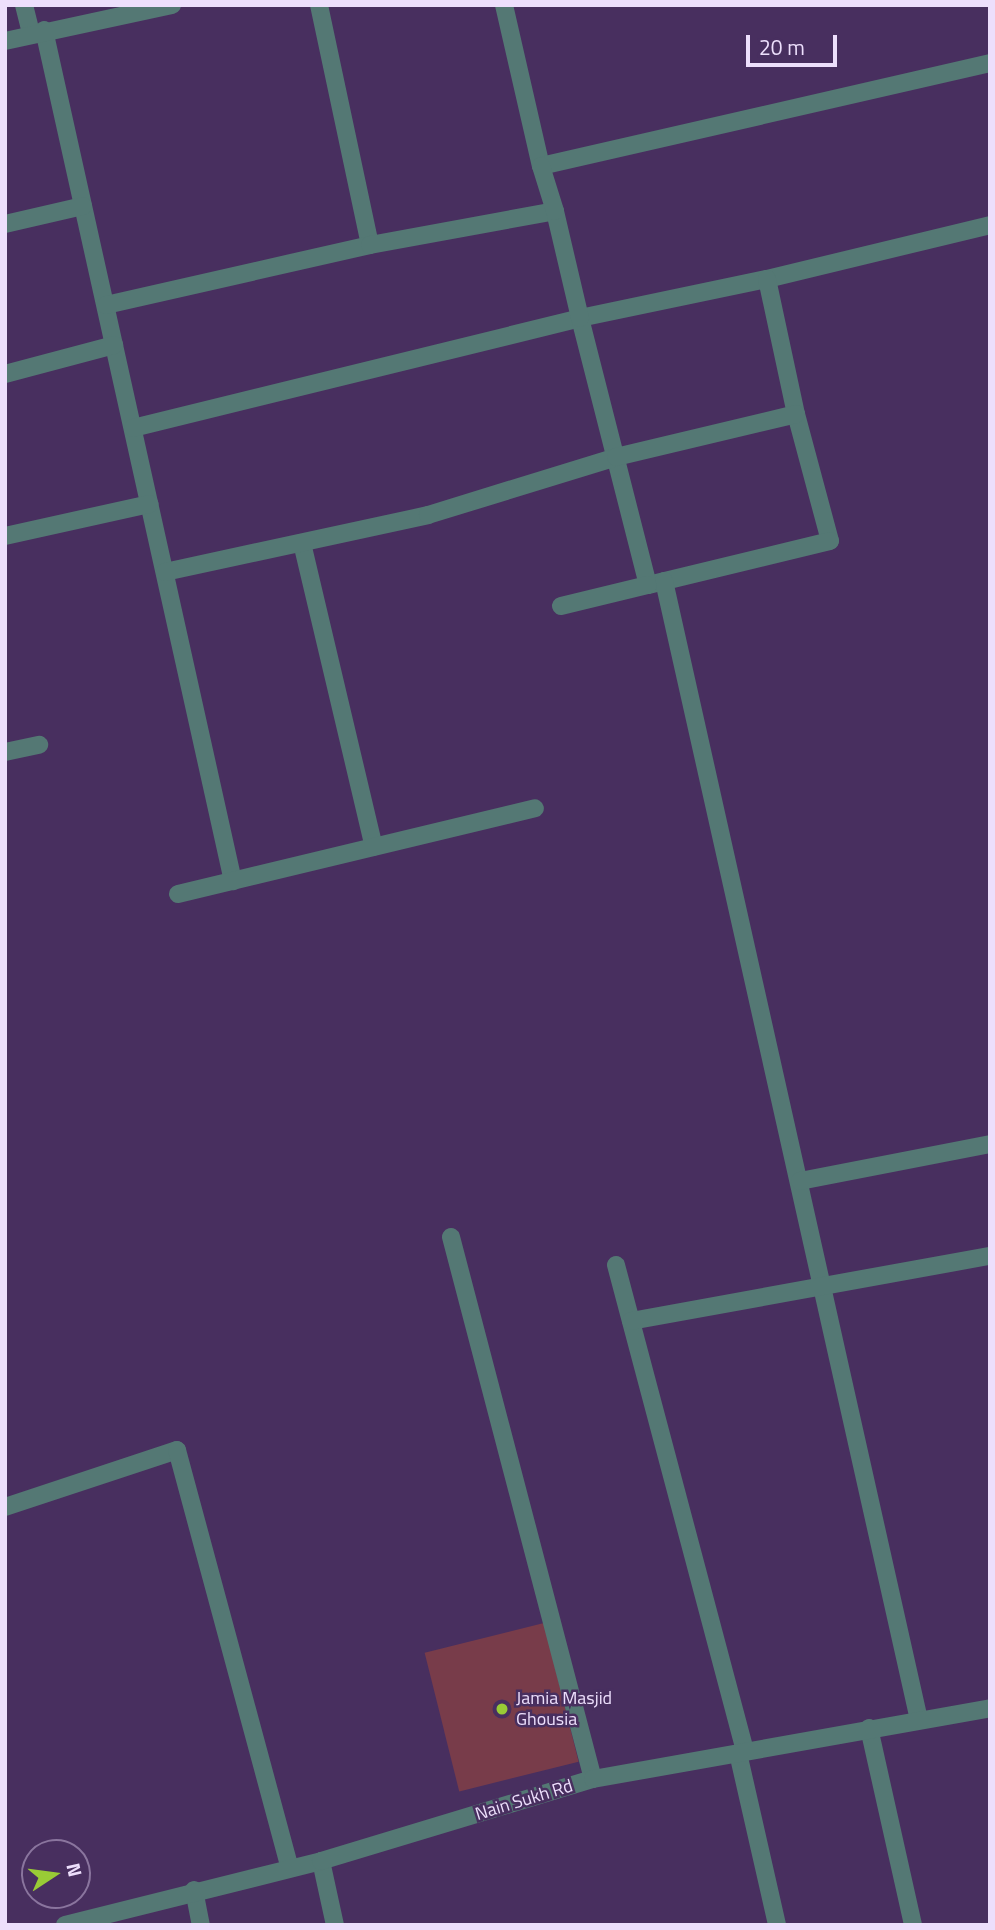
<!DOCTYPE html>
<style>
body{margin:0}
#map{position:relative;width:995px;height:1930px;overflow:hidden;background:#482f5f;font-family:"Titillium Web",sans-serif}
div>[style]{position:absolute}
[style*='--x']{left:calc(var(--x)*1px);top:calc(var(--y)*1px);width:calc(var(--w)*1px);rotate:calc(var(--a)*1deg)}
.building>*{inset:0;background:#783c4a;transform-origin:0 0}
.minor>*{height:18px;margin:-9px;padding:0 9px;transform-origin:9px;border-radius:9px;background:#547874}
.dots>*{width:19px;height:19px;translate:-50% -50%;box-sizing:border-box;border:4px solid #482f5f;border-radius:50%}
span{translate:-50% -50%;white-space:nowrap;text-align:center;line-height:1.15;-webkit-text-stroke:5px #482f5f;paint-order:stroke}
.poi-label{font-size:18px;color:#eddffc}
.left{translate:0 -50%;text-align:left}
.street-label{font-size:18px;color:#eddffc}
.frame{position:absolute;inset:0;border:7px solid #eddffc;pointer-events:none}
.north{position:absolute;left:21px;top:1839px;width:70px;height:70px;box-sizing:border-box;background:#482f5f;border:2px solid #8a759e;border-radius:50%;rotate:77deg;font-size:19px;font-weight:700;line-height:28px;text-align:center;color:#eddffc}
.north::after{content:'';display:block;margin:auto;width:24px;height:32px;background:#99cb36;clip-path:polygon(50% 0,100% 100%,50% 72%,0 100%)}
.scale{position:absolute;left:746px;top:35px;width:91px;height:32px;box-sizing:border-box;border:4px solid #eddffc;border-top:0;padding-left:9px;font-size:21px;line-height:24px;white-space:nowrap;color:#eddffc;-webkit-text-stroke:5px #482f5f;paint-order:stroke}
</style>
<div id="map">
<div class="building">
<div style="left:544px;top:1623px;width:143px;height:123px;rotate:76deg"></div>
</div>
<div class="minor">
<div style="--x:24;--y:5;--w:29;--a:76"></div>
<div style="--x:319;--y:5;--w:245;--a:78"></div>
<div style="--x:504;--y:5;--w:165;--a:77.1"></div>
<div style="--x:541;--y:166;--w:461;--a:-12.9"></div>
<div style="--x:44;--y:30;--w:872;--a:77.48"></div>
<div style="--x:5;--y:41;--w:171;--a:-12.2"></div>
<div style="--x:5;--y:224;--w:80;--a:-13"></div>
<div style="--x:767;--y:279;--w:229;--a:-13.6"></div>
<div style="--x:106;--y:305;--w:271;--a:-12.8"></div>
<div style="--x:370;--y:245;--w:188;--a:-10.4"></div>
<div style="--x:5;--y:374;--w:113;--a:-14.9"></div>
<div style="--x:133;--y:428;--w:460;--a:-13.8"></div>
<div style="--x:580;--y:318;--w:191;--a:-11.8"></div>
<div style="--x:767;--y:279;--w:138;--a:77.9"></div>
<div style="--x:796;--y:414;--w:131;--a:75"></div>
<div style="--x:830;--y:541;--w:187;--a:166.4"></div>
<div style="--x:648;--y:585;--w:276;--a:-104.3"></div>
<div style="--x:580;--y:318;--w:110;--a:-103.2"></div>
<div style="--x:555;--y:211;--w:47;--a:-107.3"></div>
<div style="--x:5;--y:536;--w:148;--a:-12.5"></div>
<div style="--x:302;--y:543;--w:312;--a:76.7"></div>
<div style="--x:165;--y:572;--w:269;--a:-12.2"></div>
<div style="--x:428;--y:515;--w:197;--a:-17.1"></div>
<div style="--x:616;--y:457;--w:185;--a:-13.4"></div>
<div style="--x:664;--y:581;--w:1167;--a:77.38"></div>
<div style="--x:561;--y:606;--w:89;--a:-13.6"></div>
<div style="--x:5;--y:752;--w:35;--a:-12"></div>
<div style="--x:178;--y:894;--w:367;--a:-13.5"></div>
<div style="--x:800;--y:1181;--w:194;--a:-11"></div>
<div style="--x:451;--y:1237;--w:560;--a:75.32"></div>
<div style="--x:616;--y:1265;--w:503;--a:75.13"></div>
<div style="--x:631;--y:1321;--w:365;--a:-10.3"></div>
<div style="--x:5;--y:1507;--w:181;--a:-18.3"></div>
<div style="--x:177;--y:1450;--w:433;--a:74.9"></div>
<div style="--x:869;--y:1728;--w:202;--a:77.4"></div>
<div style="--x:738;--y:1753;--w:176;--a:77.2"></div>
<div style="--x:321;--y:1861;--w:66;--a:77.7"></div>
<div style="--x:194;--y:1890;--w:36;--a:79"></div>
<div style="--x:65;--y:1925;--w:264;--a:-14"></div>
<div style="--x:321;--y:1861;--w:284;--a:-16.8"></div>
<div style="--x:593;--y:1779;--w:403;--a:-10.1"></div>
</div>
<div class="dots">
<div style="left:502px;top:1709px;background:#99cb36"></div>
</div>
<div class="poi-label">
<span class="left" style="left:516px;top:1709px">Jamia Masjid<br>Ghousia</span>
</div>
<div class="street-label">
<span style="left:524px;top:1800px;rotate:-17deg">Nain Sukh Rd</span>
</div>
<div class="frame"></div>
<div class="north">N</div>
<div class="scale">20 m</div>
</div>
